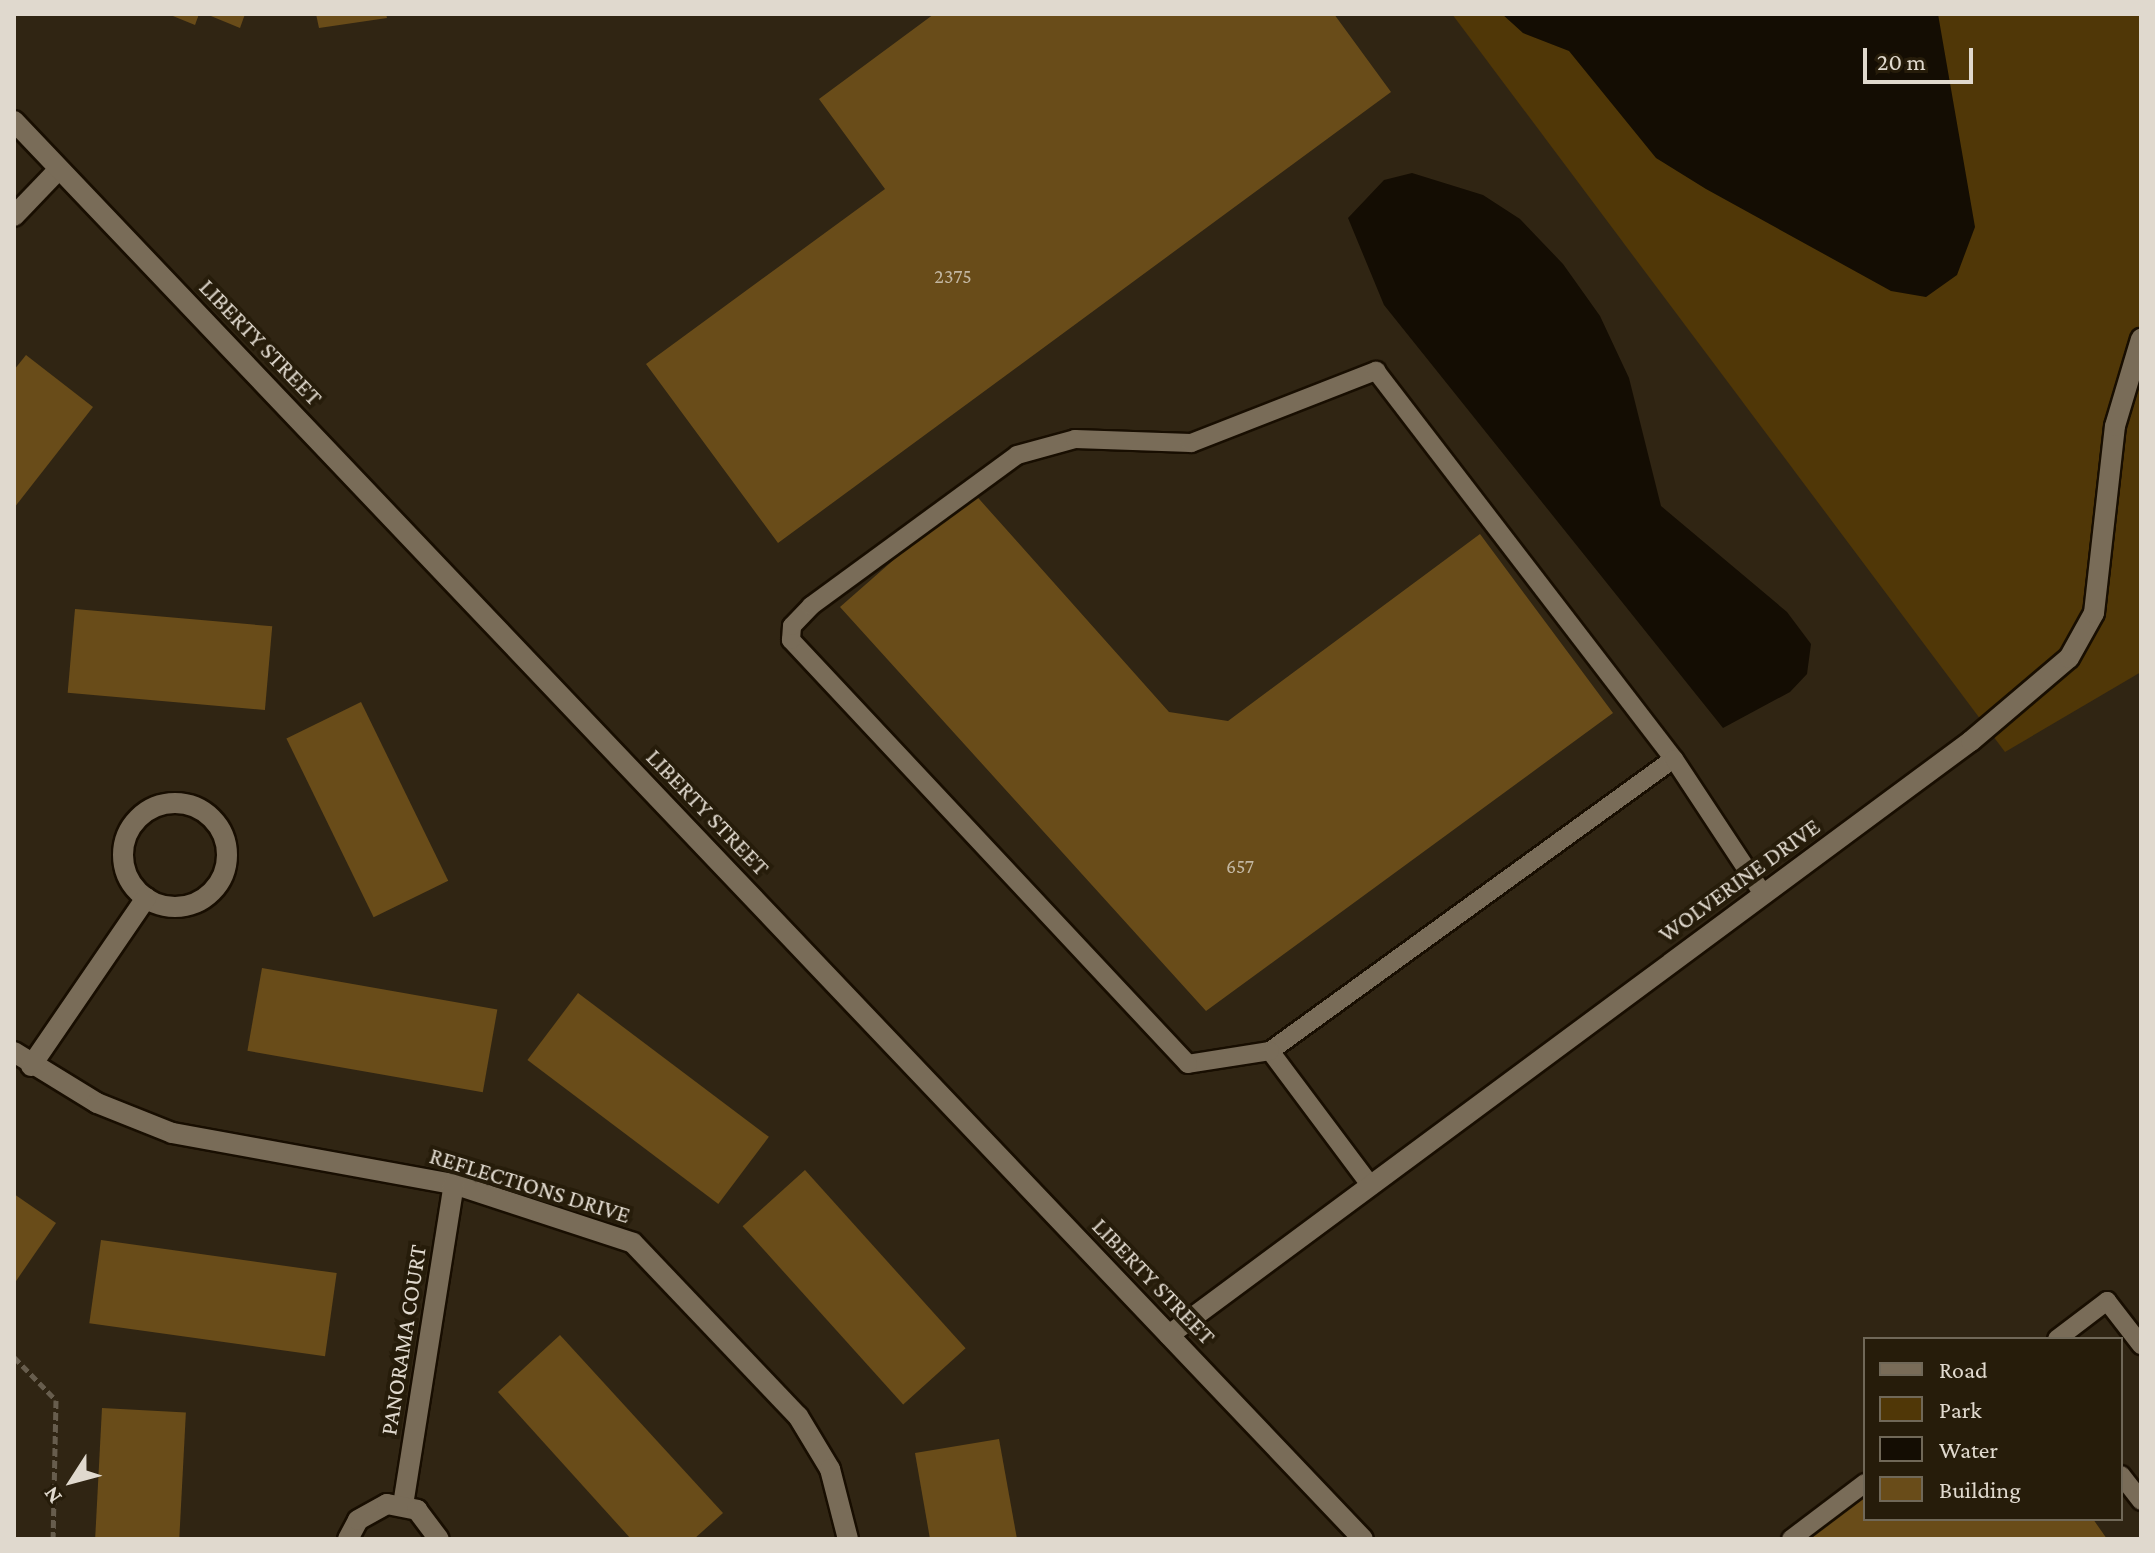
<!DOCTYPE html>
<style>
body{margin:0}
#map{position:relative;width:2155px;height:1553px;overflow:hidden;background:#302513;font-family:"Crimson Pro",serif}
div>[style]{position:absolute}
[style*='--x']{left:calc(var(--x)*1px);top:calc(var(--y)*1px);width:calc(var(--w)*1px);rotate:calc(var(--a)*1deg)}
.green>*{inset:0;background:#503707}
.water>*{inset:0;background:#140d03}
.building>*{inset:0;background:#694c19;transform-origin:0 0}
.path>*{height:5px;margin-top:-2.5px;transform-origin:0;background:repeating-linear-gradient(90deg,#675d4d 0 8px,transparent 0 12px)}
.roads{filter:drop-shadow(2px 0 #180e01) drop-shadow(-2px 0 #180e01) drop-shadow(0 2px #180e01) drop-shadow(0 -2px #180e01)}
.service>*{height:18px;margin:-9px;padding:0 9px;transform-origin:9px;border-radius:9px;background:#796c58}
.minor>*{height:20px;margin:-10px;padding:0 10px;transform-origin:10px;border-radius:10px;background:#796c58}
.minor>.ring{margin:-10px;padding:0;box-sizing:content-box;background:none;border:20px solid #796c58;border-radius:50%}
.tertiary>*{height:20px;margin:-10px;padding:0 10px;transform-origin:10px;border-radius:10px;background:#796c58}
span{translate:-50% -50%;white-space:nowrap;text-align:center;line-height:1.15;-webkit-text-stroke:8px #261c0a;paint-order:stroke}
.number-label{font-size:20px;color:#c2b6a1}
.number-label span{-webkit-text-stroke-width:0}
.street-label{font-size:24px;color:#e0d9ce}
.frame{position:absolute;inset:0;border:16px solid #e0d9ce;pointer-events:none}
.legend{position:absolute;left:1863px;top:1337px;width:260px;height:184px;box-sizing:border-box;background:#261c0a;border:2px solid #706858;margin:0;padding:10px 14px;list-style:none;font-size:24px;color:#e0d9ce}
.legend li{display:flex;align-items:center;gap:16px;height:40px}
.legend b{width:40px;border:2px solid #706858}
.north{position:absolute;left:32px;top:1441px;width:80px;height:80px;-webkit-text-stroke:6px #261c0a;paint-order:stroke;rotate:234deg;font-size:22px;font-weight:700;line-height:32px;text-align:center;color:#e0d9ce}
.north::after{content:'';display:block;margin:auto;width:28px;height:36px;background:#e0d9ce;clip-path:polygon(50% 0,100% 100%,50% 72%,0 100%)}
.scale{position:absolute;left:1863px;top:48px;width:110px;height:36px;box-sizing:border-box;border:4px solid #e0d9ce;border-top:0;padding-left:10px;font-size:24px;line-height:28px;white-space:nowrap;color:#e0d9ce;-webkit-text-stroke:6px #261c0a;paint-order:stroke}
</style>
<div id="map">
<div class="green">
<div style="clip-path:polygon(1452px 14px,2141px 14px,2141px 672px,2005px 752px)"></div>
</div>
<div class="water">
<div style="clip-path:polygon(1502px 14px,1938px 14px,1975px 227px,1957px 275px,1926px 297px,1891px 291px,1706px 189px,1656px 158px,1569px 51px,1523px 33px)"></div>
<div style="clip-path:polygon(1412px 173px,1483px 195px,1520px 219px,1563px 264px,1600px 316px,1629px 378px,1661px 506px,1787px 612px,1811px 644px,1807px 674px,1790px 692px,1723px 728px,1384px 305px,1348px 218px,1384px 180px)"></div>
</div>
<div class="building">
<div style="clip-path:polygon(168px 14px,199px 14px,195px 25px)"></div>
<div style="clip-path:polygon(206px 14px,245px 14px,240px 28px)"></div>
<div style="clip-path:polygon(316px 14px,386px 14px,387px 18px,319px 28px)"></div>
<div style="clip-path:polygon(934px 14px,1334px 14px,1391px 92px,778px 543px,646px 364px,885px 189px,819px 99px)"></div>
<div style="clip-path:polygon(26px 355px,93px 407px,14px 508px,14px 370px)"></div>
<div style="clip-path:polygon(972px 491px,1169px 712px,1228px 721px,1480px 534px,1613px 713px,1206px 1011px,840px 607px)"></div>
<div style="left:75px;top:609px;width:198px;height:84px;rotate:5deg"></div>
<div style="left:361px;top:702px;width:199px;height:83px;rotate:64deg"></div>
<div style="left:262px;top:968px;width:239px;height:84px;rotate:10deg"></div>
<div style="left:578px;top:993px;width:239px;height:84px;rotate:37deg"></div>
<div style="left:805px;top:1170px;width:240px;height:84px;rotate:48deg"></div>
<div style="clip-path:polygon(14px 1194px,56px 1223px,14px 1284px)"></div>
<div style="left:101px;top:1240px;width:238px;height:84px;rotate:8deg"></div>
<div style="clip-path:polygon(560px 1335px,723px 1513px,694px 1539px,631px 1539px,498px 1392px)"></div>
<div style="left:102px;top:1408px;width:84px;height:131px;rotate:3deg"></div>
<div style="clip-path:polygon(999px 1439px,1017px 1539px,930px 1539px,915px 1453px)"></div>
<div style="clip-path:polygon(1865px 1495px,1865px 1519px,2093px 1519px,2107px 1539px,1806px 1539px)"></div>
</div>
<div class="path">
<div style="--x:14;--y:1357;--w:60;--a:45.7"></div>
<div style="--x:56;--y:1400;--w:139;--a:91.2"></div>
</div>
<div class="roads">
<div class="service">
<div style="--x:1270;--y:1051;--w:498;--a:-35.9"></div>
<div style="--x:1371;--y:1186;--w:169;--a:-126.8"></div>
<div style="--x:1270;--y:1051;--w:83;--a:171"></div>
<div style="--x:1188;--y:1064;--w:581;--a:-133.12"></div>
<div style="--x:791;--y:640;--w:14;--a:-86"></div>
<div style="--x:792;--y:626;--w:28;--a:-46"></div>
<div style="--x:811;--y:606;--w:255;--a:-36.2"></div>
<div style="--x:1017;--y:455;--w:60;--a:-15.4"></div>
<div style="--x:1075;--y:439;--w:116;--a:2"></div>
<div style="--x:1191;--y:443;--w:199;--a:-21.3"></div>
<div style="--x:1376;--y:371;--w:489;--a:52.5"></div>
<div style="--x:1674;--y:759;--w:162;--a:56.6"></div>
<div style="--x:2057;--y:1339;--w:63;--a:-37.2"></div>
<div style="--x:2107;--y:1301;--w:56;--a:52.3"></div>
<div style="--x:2121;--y:1475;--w:33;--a:52"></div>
<div style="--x:1791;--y:1539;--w:93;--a:-37.1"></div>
</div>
<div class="minor">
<div style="--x:14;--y:216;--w:65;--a:-46.2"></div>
<div class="ring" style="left:123px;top:803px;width:84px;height:84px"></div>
<div style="--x:14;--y:1052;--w:97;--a:31.6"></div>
<div style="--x:97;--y:1103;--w:81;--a:21.8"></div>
<div style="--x:172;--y:1133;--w:287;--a:10.3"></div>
<div style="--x:454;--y:1184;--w:188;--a:18.2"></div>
<div style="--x:633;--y:1243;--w:239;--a:46.4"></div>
<div style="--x:798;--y:1416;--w:62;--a:58.9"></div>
<div style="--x:830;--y:1469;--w:72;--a:75.6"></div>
<div style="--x:31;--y:1066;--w:204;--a:-55.6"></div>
<div style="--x:1169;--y:1335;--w:998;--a:-36.53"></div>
<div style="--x:1971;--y:741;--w:128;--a:-40.3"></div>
<div style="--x:2069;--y:658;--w:51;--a:-60.9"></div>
<div style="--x:2094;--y:613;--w:188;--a:-83.6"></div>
<div style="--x:2115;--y:426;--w:91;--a:-73.4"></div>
<div style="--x:403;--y:1505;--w:325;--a:-81"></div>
<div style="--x:348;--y:1539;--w:21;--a:-62"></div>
<div style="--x:358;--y:1520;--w:33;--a:-29"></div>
<div style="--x:387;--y:1504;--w:31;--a:11"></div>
<div style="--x:417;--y:1510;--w:36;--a:53"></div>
</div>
<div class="tertiary">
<div style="--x:14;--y:121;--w:1957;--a:46.43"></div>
</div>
</div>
<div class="number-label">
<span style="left:953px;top:276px">2375</span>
<span style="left:1240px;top:866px">657</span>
</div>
<div class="street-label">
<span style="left:261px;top:342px;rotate:46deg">LIBERTY STREET</span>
<span style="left:708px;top:812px;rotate:46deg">LIBERTY STREET</span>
<span style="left:1739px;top:880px;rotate:-36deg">WOLVERINE DRIVE</span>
<span style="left:530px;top:1185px;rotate:17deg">REFLECTIONS DRIVE</span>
<span style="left:1154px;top:1281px;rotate:46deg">LIBERTY STREET</span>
<span style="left:403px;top:1340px;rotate:-81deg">PANORAMA COURT</span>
</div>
<div class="frame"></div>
<ul class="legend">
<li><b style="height:10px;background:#796c58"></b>Road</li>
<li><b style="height:22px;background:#503707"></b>Park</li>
<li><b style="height:22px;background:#140d03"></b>Water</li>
<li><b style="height:22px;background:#694c19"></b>Building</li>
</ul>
<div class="north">N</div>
<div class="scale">20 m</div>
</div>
